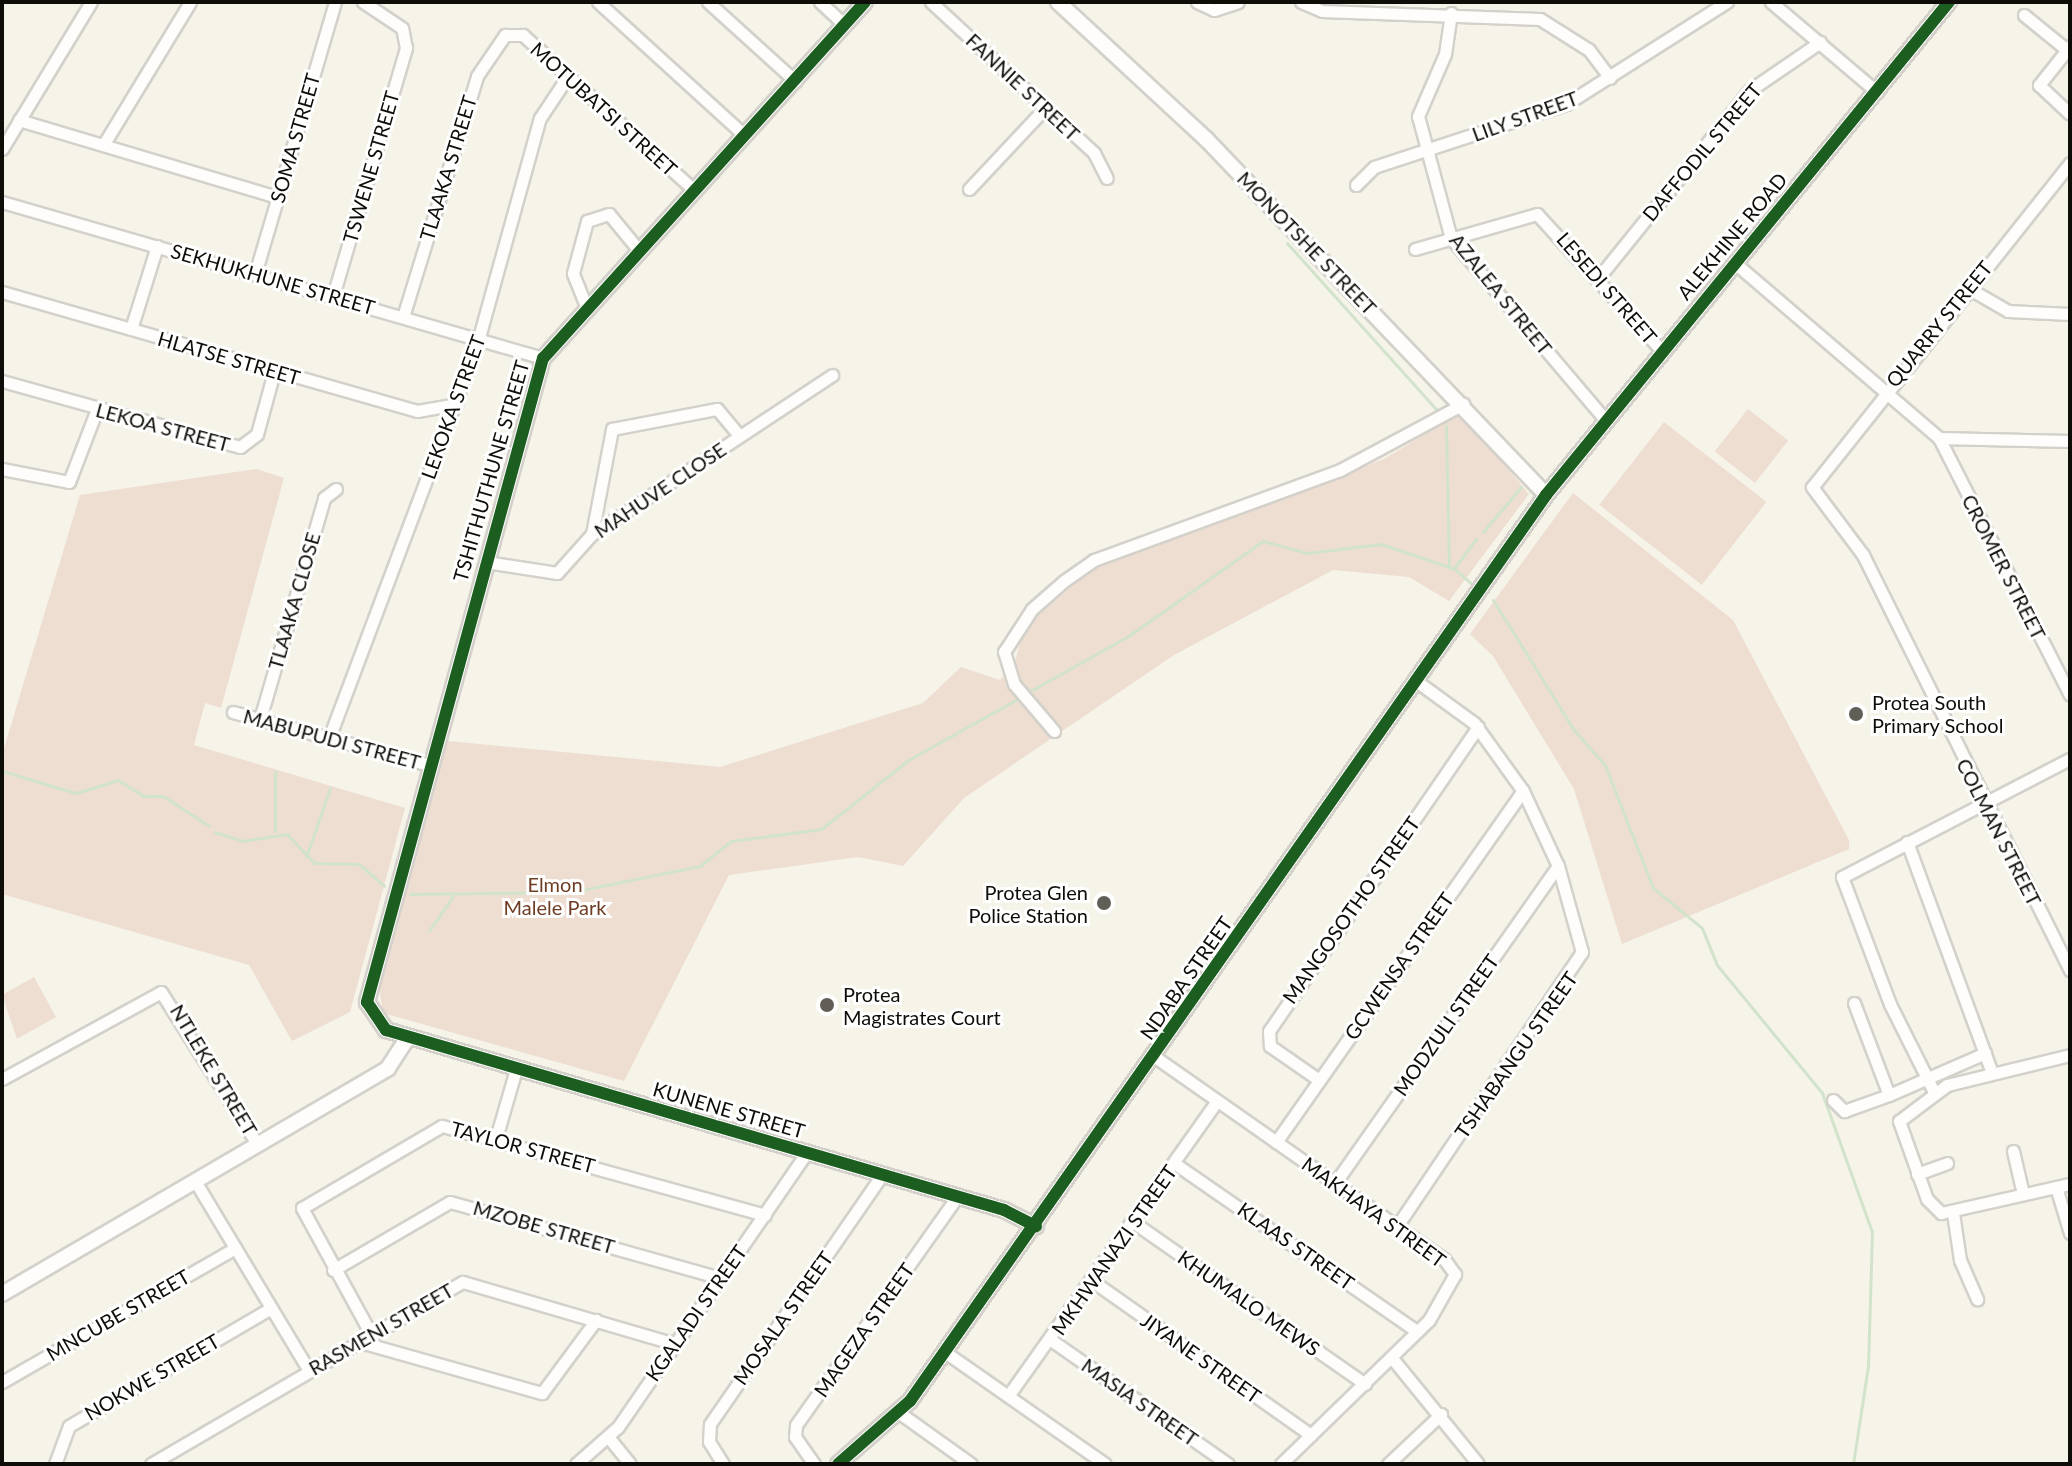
<!DOCTYPE html>
<style>
body{margin:0}
#map{position:relative;width:2072px;height:1466px;overflow:hidden;background:#f6f3e9;font-family:Lato,sans-serif}
div>[style]{position:absolute}
[style*='--x']{left:calc(var(--x)*1px);top:calc(var(--y)*1px);width:calc(var(--w)*1px);rotate:calc(var(--a)*1deg)}
.green>*{inset:0;background:#eeddd1;transform-origin:0 0}
.stream>*{height:3px;margin:-1.5px;padding:0 1.5px;transform-origin:1.5px;border-radius:1.5px;background:#d2e3cc}
.roads{filter:drop-shadow(2px 0 #d3d1ca) drop-shadow(-2px 0 #d3d1ca) drop-shadow(0 2px #d3d1ca) drop-shadow(0 -2px #d3d1ca)}
.minor>*{height:11px;margin:-5.5px;padding:0 5.5px;transform-origin:5.5px;border-radius:5.5px;background:#fefdfc}
.tertiary>*{height:14px;margin:-7px;padding:0 7px;transform-origin:7px;border-radius:7px;background:#fefdfc}
.cycleway>*{height:12px;margin:-6px;padding:0 6px;transform-origin:6px;border-radius:6px;background:#1b5e20}
.dots>*{width:22px;height:22px;translate:-50% -50%;box-sizing:border-box;border:4px solid #fff;border-radius:50%}
span{translate:-50% -50%;white-space:nowrap;text-align:center;line-height:1.15;-webkit-text-stroke:6px #fff;paint-order:stroke}
.street-label{font-size:20px;color:#0f0d07}
.poi-label{font-size:20px;color:#0f0d07}
.left{translate:0 -50%;text-align:left}
.right{translate:-100% -50%;text-align:right}
.park-label{font-size:20px;color:#6e3e24}
.frame{position:absolute;inset:0;border:4px solid #0f0d07;pointer-events:none}
</style>
<div id="map">
<div class="green">
<div style="left:1748px;top:409px;width:51px;height:54px;rotate:38deg"></div>
<div style="clip-path:polygon(1460px 413px,1529px 494px,1449px 601px,1409px 577px,1333px 570px,1174px 655px,964px 798px,903px 866px,858px 857px,729px 875px,624px 1081px,383px 1013px,379px 986px,448px 741px,720px 767px,923px 703px,961px 667px,1000px 680px,1014px 665px,1025px 626px,1094px 568px,1384px 459px)"></div>
<div style="left:1664px;top:422px;width:130px;height:105px;rotate:38deg"></div>
<div style="clip-path:polygon(256px 469px,284px 478px,221px 708px,205px 703px,194px 745px,405px 808px,350px 1012px,292px 1041px,249px 965px,2px 894px,2px 755px,80px 495px)"></div>
<div style="clip-path:polygon(1573px 493px,1733px 620px,1849px 840px,1849px 849px,1622px 944px,1574px 789px,1493px 656px,1470px 634px)"></div>
<div style="clip-path:polygon(34px 977px,56px 1017px,17px 1039px,2px 995px)"></div>
</div>
<div class="stream">
<div style="--x:1287;--y:243;--w:226;--a:48.1"></div>
<div style="--x:1446;--y:426;--w:140;--a:88.8"></div>
<div style="--x:1483;--y:532;--w:59;--a:-49.8"></div>
<div style="--x:1455;--y:567;--w:36;--a:-53"></div>
<div style="--x:1493;--y:600;--w:153;--a:58.1"></div>
<div style="--x:1574;--y:730;--w:47;--a:48.5"></div>
<div style="--x:1605;--y:765;--w:132;--a:68.7"></div>
<div style="--x:1653;--y:888;--w:63;--a:39.2"></div>
<div style="--x:1702;--y:928;--w:40;--a:68"></div>
<div style="--x:1717;--y:965;--w:166;--a:50.6"></div>
<div style="--x:1822;--y:1093;--w:148;--a:70.2"></div>
<div style="--x:1872;--y:1232;--w:134;--a:91.7"></div>
<div style="--x:1868;--y:1366;--w:99;--a:98.7"></div>
<div style="--x:1025;--y:694;--w:120;--a:-29.3"></div>
<div style="--x:1130;--y:635;--w:163;--a:-35.3"></div>
<div style="--x:1263;--y:541;--w:46;--a:15.3"></div>
<div style="--x:1307;--y:553;--w:75;--a:-6.9"></div>
<div style="--x:1381;--y:544;--w:78;--a:18.7"></div>
<div style="--x:1455;--y:569;--w:24;--a:42"></div>
<div style="--x:2;--y:771;--w:77;--a:16.6"></div>
<div style="--x:76;--y:793;--w:44;--a:-17.2"></div>
<div style="--x:118;--y:780;--w:31;--a:32"></div>
<div style="--x:144;--y:796;--w:19;--a:0"></div>
<div style="--x:163;--y:796;--w:55;--a:33.1"></div>
<div style="--x:275;--y:772;--w:59;--a:90"></div>
<div style="--x:215;--y:832;--w:28;--a:18"></div>
<div style="--x:242;--y:841;--w:46;--a:-8.8"></div>
<div style="--x:287;--y:834;--w:40;--a:47"></div>
<div style="--x:314;--y:863;--w:45;--a:1.3"></div>
<div style="--x:359;--y:864;--w:33;--a:41"></div>
<div style="--x:306;--y:857;--w:73;--a:-70.8"></div>
<div style="--x:410;--y:894;--w:162;--a:-0.7"></div>
<div style="--x:572;--y:892;--w:131;--a:-11.5"></div>
<div style="--x:700;--y:866;--w:40;--a:-39"></div>
<div style="--x:731;--y:841;--w:91;--a:-7.6"></div>
<div style="--x:821;--y:829;--w:113;--a:-38.2"></div>
<div style="--x:910;--y:759;--w:125;--a:-29.2"></div>
<div style="--x:429;--y:931;--w:42;--a:-55.6"></div>
</div>
<div class="roads">
<div class="minor">
<div style="--x:598;--y:2;--w:197;--a:42.3"></div>
<div style="--x:708;--y:2;--w:118;--a:42.2"></div>
<div style="--x:820;--y:2;--w:33;--a:43"></div>
<div style="--x:931;--y:2;--w:222;--a:42.8"></div>
<div style="--x:1094;--y:153;--w:28;--a:63"></div>
<div style="--x:1197;--y:2;--w:19;--a:25"></div>
<div style="--x:1214;--y:10;--w:25;--a:-18"></div>
<div style="--x:1301;--y:2;--w:23;--a:23"></div>
<div style="--x:1322;--y:11;--w:218;--a:2.1"></div>
<div style="--x:1540;--y:19;--w:58;--a:32.3"></div>
<div style="--x:1589;--y:50;--w:35;--a:53"></div>
<div style="--x:1771;--y:2;--w:139;--a:40.3"></div>
<div style="--x:1451;--y:13;--w:41;--a:98.3"></div>
<div style="--x:1445;--y:54;--w:68;--a:113.5"></div>
<div style="--x:1418;--y:116;--w:126;--a:74.9"></div>
<div style="--x:1451;--y:238;--w:241;--a:49.7"></div>
<div style="--x:2024;--y:15;--w:55;--a:39.1"></div>
<div style="--x:2070;--y:46;--w:50;--a:128.5"></div>
<div style="--x:2039;--y:85;--w:42;--a:43.1"></div>
<div style="--x:19;--y:120;--w:269;--a:16.6"></div>
<div style="--x:105;--y:142;--w:164;--a:-58.7"></div>
<div style="--x:2;--y:149;--w:172;--a:-58.8"></div>
<div style="--x:2070;--y:163;--w:414;--a:128.5"></div>
<div style="--x:1812;--y:487;--w:85;--a:53.1"></div>
<div style="--x:1863;--y:555;--w:464;--a:63.5"></div>
<div style="--x:1356;--y:185;--w:25;--a:-45"></div>
<div style="--x:1374;--y:167;--w:202;--a:-18.2"></div>
<div style="--x:1566;--y:104;--w:191;--a:-32.4"></div>
<div style="--x:969;--y:189;--w:111;--a:-46.8"></div>
<div style="--x:2;--y:202;--w:563;--a:16.09"></div>
<div style="--x:1415;--y:249;--w:127;--a:-16"></div>
<div style="--x:1537;--y:214;--w:187;--a:47.6"></div>
<div style="--x:1736;--y:264;--w:267;--a:40.6"></div>
<div style="--x:1939;--y:438;--w:288;--a:63"></div>
<div style="--x:255;--y:274;--w:284;--a:-73.6"></div>
<div style="--x:1599;--y:277;--w:240;--a:-51.1"></div>
<div style="--x:1750;--y:90;--w:85;--a:-34.4"></div>
<div style="--x:1968;--y:288;--w:46;--a:29.9"></div>
<div style="--x:2008;--y:311;--w:62;--a:2.8"></div>
<div style="--x:2;--y:292;--w:432;--a:16"></div>
<div style="--x:417;--y:411;--w:40;--a:-10"></div>
<div style="--x:333;--y:296;--w:259;--a:-73.6"></div>
<div style="--x:406;--y:48;--w:20;--a:-101"></div>
<div style="--x:402;--y:28;--w:47;--a:-146.3"></div>
<div style="--x:586;--y:306;--w:35;--a:-112"></div>
<div style="--x:573;--y:273;--w:54;--a:-74.9"></div>
<div style="--x:587;--y:221;--w:23;--a:-18"></div>
<div style="--x:609;--y:214;--w:44;--a:50.5"></div>
<div style="--x:403;--y:317;--w:252;--a:-72.9"></div>
<div style="--x:477;--y:76;--w:50;--a:-55.7"></div>
<div style="--x:505;--y:35;--w:18;--a:0"></div>
<div style="--x:523;--y:35;--w:229;--a:42.2"></div>
<div style="--x:131;--y:329;--w:87;--a:-72.6"></div>
<div style="--x:2;--y:381;--w:247;--a:15.5"></div>
<div style="--x:240;--y:447;--w:21;--a:-37"></div>
<div style="--x:257;--y:434;--w:64;--a:-74.7"></div>
<div style="--x:1939;--y:438;--w:131;--a:1.3"></div>
<div style="--x:2;--y:469;--w:68;--a:11"></div>
<div style="--x:69;--y:482;--w:78;--a:-69"></div>
<div style="--x:592;--y:534;--w:107;--a:-79.2"></div>
<div style="--x:612;--y:429;--w:107;--a:-10.8"></div>
<div style="--x:717;--y:409;--w:35;--a:50"></div>
<div style="--x:486;--y:562;--w:72;--a:8.8"></div>
<div style="--x:557;--y:573;--w:52;--a:-48.1"></div>
<div style="--x:592;--y:534;--w:288;--a:-33.5"></div>
<div style="--x:233;--y:712;--w:204;--a:15.1"></div>
<div style="--x:260;--y:719;--w:230;--a:-73.8"></div>
<div style="--x:324;--y:498;--w:15;--a:-37"></div>
<div style="--x:1054;--y:731;--w:62;--a:-130.4"></div>
<div style="--x:1014;--y:684;--w:34;--a:-107"></div>
<div style="--x:1004;--y:652;--w:51;--a:-56.9"></div>
<div style="--x:1032;--y:609;--w:43;--a:-41.2"></div>
<div style="--x:1064;--y:581;--w:37;--a:-35"></div>
<div style="--x:1094;--y:560;--w:262;--a:-20.1"></div>
<div style="--x:1340;--y:470;--w:140;--a:-28.2"></div>
<div style="--x:329;--y:738;--w:424;--a:-69.4"></div>
<div style="--x:478;--y:341;--w:231;--a:-74.5"></div>
<div style="--x:540;--y:118;--w:50;--a:-56.3"></div>
<div style="--x:1907;--y:842;--w:246;--a:69.8"></div>
<div style="--x:1854;--y:1003;--w:98;--a:69.2"></div>
<div style="--x:1889;--y:1095;--w:105;--a:-23.6"></div>
<div style="--x:2070;--y:1055;--w:127;--a:166.3"></div>
<div style="--x:1947;--y:1085;--w:60;--a:143.1"></div>
<div style="--x:1899;--y:1121;--w:83;--a:70.3"></div>
<div style="--x:1927;--y:1199;--w:20;--a:45"></div>
<div style="--x:1941;--y:1213;--w:132;--a:-12.7"></div>
<div style="--x:1155;--y:1057;--w:353;--a:35"></div>
<div style="--x:1444;--y:1259;--w:19;--a:54"></div>
<div style="--x:1455;--y:1274;--w:53;--a:119.5"></div>
<div style="--x:1429;--y:1320;--w:206;--a:135.8"></div>
<div style="--x:2;--y:1079;--w:181;--a:-28.7"></div>
<div style="--x:161;--y:992;--w:180;--a:57.7"></div>
<div style="--x:1319;--y:1080;--w:60;--a:-145.2"></div>
<div style="--x:1270;--y:1046;--w:15;--a:-94"></div>
<div style="--x:1269;--y:1031;--w:369;--a:-55.5"></div>
<div style="--x:1934;--y:1092;--w:98;--a:-116.6"></div>
<div style="--x:1890;--y:1004;--w:136;--a:-110.7"></div>
<div style="--x:1842;--y:877;--w:257;--a:-27.4"></div>
<div style="--x:1833;--y:1100;--w:16;--a:45"></div>
<div style="--x:1844;--y:1111;--w:48;--a:-19.6"></div>
<div style="--x:496;--y:1138;--w:72;--a:-73.8"></div>
<div style="--x:1276;--y:1142;--w:429;--a:-54.9"></div>
<div style="--x:2013;--y:1151;--w:44;--a:76.9"></div>
<div style="--x:1174;--y:1163;--w:295;--a:34.7"></div>
<div style="--x:1917;--y:1174;--w:32;--a:-20"></div>
<div style="--x:195;--y:1181;--w:222;--a:59"></div>
<div style="--x:1335;--y:1183;--w:388;--a:-54.9"></div>
<div style="--x:2056;--y:1187;--w:48;--a:73.1"></div>
<div style="--x:1953;--y:1213;--w:48;--a:81.5"></div>
<div style="--x:1960;--y:1260;--w:43;--a:66.4"></div>
<div style="--x:1133;--y:1222;--w:283;--a:34.9"></div>
<div style="--x:1397;--y:1226;--w:331;--a:-56"></div>
<div style="--x:1582;--y:952;--w:89;--a:-105.6"></div>
<div style="--x:1558;--y:866;--w:83;--a:-115"></div>
<div style="--x:1523;--y:791;--w:84;--a:-125.8"></div>
<div style="--x:1474;--y:723;--w:68;--a:-144"></div>
<div style="--x:333;--y:1270;--w:135;--a:-30.2"></div>
<div style="--x:450;--y:1202;--w:281;--a:15.7"></div>
<div style="--x:1091;--y:1280;--w:269;--a:35.2"></div>
<div style="--x:372;--y:1336;--w:146;--a:-118.7"></div>
<div style="--x:302;--y:1208;--w:162;--a:-30.4"></div>
<div style="--x:442;--y:1126;--w:335;--a:15.4"></div>
<div style="--x:1051;--y:1340;--w:216;--a:35"></div>
<div style="--x:360;--y:1342;--w:189;--a:15.7"></div>
<div style="--x:542;--y:1393;--w:91;--a:-53.5"></div>
<div style="--x:945;--y:1352;--w:195;--a:35"></div>
<div style="--x:1392;--y:1358;--w:136;--a:50.9"></div>
<div style="--x:2;--y:1382;--w:269;--a:-29.9"></div>
<div style="--x:1008;--y:1396;--w:360;--a:-54.7"></div>
<div style="--x:901;--y:1414;--w:86;--a:35.5"></div>
<div style="--x:609;--y:1438;--w:33;--a:51"></div>
<div style="--x:55;--y:1464;--w:40;--a:-69.8"></div>
<div style="--x:69;--y:1426;--w:234;--a:-30.3"></div>
<div style="--x:151;--y:1464;--w:361;--a:-30.3"></div>
<div style="--x:463;--y:1282;--w:221;--a:16.3"></div>
<div style="--x:576;--y:1464;--w:56;--a:-41.4"></div>
<div style="--x:618;--y:1427;--w:332;--a:-55.5"></div>
<div style="--x:723;--y:1464;--w:26;--a:-122"></div>
<div style="--x:709;--y:1442;--w:18;--a:-87"></div>
<div style="--x:710;--y:1424;--w:303;--a:-55.4"></div>
<div style="--x:814;--y:1464;--w:33;--a:-125"></div>
<div style="--x:795;--y:1437;--w:12;--a:-85"></div>
<div style="--x:796;--y:1425;--w:279;--a:-54.8"></div>
<div style="--x:1388;--y:1464;--w:73;--a:-43.3"></div>
</div>
<div class="tertiary">
<div style="--x:865;--y:2;--w:480;--a:132.1"></div>
<div style="--x:543;--y:358;--w:668;--a:105.29"></div>
<div style="--x:367;--y:1002;--w:34;--a:56"></div>
<div style="--x:386;--y:1030;--w:644;--a:16.24"></div>
<div style="--x:1004;--y:1210;--w:36;--a:27"></div>
<div style="--x:1058;--y:2;--w:202;--a:42.8"></div>
<div style="--x:1206;--y:139;--w:492;--a:46.3"></div>
<div style="--x:2;--y:1294;--w:447;--a:-30.3"></div>
<div style="--x:388;--y:1068;--w:37;--a:-57"></div>
<div style="--x:838;--y:1464;--w:96;--a:-41.2"></div>
<div style="--x:910;--y:1401;--w:1107;--a:-54.93"></div>
<div style="--x:1546;--y:495;--w:637;--a:-50.74"></div>
</div>
</div>
<div class="cycleway">
<div style="--x:865;--y:2;--w:480;--a:132.1"></div>
<div style="--x:543;--y:358;--w:668;--a:105.29"></div>
<div style="--x:367;--y:1002;--w:34;--a:56"></div>
<div style="--x:386;--y:1030;--w:644;--a:16.24"></div>
<div style="--x:1004;--y:1210;--w:36;--a:27"></div>
<div style="--x:838;--y:1464;--w:96;--a:-41.2"></div>
<div style="--x:910;--y:1401;--w:1107;--a:-54.93"></div>
<div style="--x:1546;--y:495;--w:637;--a:-50.74"></div>
</div>
<div class="dots">
<div style="left:1856px;top:714px;background:#605e56"></div>
<div style="left:1104px;top:903px;background:#605e56"></div>
<div style="left:827px;top:1005px;background:#605e56"></div>
</div>
<div class="street-label">
<span style="left:1023px;top:87px;rotate:43deg">FANNIE STREET</span>
<span style="left:604px;top:109px;rotate:42deg">MOTUBATSI STREET</span>
<span style="left:1525px;top:116px;rotate:-20deg">LILY STREET</span>
<span style="left:295px;top:138px;rotate:-74deg">SOMA STREET</span>
<span style="left:1702px;top:152px;rotate:-50deg">DAFFODIL STREET</span>
<span style="left:371px;top:167px;rotate:-74deg">TSWENE STREET</span>
<span style="left:448px;top:168px;rotate:-73deg">TLAAKA STREET</span>
<span style="left:1732px;top:236px;rotate:-50deg">ALEKHINE ROAD</span>
<span style="left:1307px;top:243px;rotate:46deg">MONOTSHE STREET</span>
<span style="left:273px;top:279px;rotate:16deg">SEKHUKHUNE STREET</span>
<span style="left:1607px;top:288px;rotate:49deg">LESEDI STREET</span>
<span style="left:1501px;top:294px;rotate:51deg">AZALEA STREET</span>
<span style="left:1939px;top:324px;rotate:-51deg">QUARRY STREET</span>
<span style="left:229px;top:358px;rotate:16deg">HLATSE STREET</span>
<span style="left:453px;top:407px;rotate:-70deg">LEKOKA STREET</span>
<span style="left:163px;top:427px;rotate:15deg">LEKOA STREET</span>
<span style="left:491px;top:471px;rotate:-74deg">TSHITHUTHUNE STREET</span>
<span style="left:660px;top:490px;rotate:-34deg">MAHUVE CLOSE</span>
<span style="left:2004px;top:567px;rotate:63deg">CROMER STREET</span>
<span style="left:294px;top:601px;rotate:-74deg">TLAAKA CLOSE</span>
<span style="left:332px;top:739px;rotate:15deg">MABUPUDI STREET</span>
<span style="left:1999px;top:832px;rotate:63deg">COLMAN STREET</span>
<span style="left:1351px;top:910px;rotate:-55deg">MANGOSOTHO STREET</span>
<span style="left:1399px;top:966px;rotate:-55deg">GCWENSA STREET</span>
<span style="left:1186px;top:978px;rotate:-55deg">NDABA STREET</span>
<span style="left:1446px;top:1025px;rotate:-55deg">MODZULI STREET</span>
<span style="left:1516px;top:1055px;rotate:-55deg">TSHABANGU STREET</span>
<span style="left:214px;top:1070px;rotate:59deg">NTLEKE STREET</span>
<span style="left:729px;top:1110px;rotate:16deg">KUNENE STREET</span>
<span style="left:523px;top:1147px;rotate:15deg">TAYLOR STREET</span>
<span style="left:1374px;top:1212px;rotate:36deg">MAKHAYA STREET</span>
<span style="left:544px;top:1227px;rotate:16deg">MZOBE STREET</span>
<span style="left:1296px;top:1246px;rotate:35deg">KLAAS STREET</span>
<span style="left:1114px;top:1250px;rotate:-55deg">MKHWANAZI STREET</span>
<span style="left:1249px;top:1303px;rotate:35deg">KHUMALO MEWS</span>
<span style="left:696px;top:1313px;rotate:-55deg">KGALADI STREET</span>
<span style="left:118px;top:1315px;rotate:-30deg">MNCUBE STREET</span>
<span style="left:783px;top:1318px;rotate:-55deg">MOSALA STREET</span>
<span style="left:381px;top:1329px;rotate:-30deg">RASMENI STREET</span>
<span style="left:864px;top:1330px;rotate:-55deg">MAGEZA STREET</span>
<span style="left:1201px;top:1358px;rotate:35deg">JIYANE STREET</span>
<span style="left:152px;top:1377px;rotate:-30deg">NOKWE STREET</span>
<span style="left:1140px;top:1402px;rotate:35deg">MASIA STREET</span>
</div>
<div class="poi-label">
<span class="left" style="left:1872px;top:714px">Protea South<br>Primary School</span>
<span class="right" style="left:1088px;top:904px">Protea Glen<br>Police Station</span>
<span class="left" style="left:843px;top:1006px">Protea<br>Magistrates Court</span>
</div>
<div class="park-label">
<span style="left:555px;top:896px">Elmon<br>Malele Park</span>
</div>
<div class="frame"></div>
</div>
